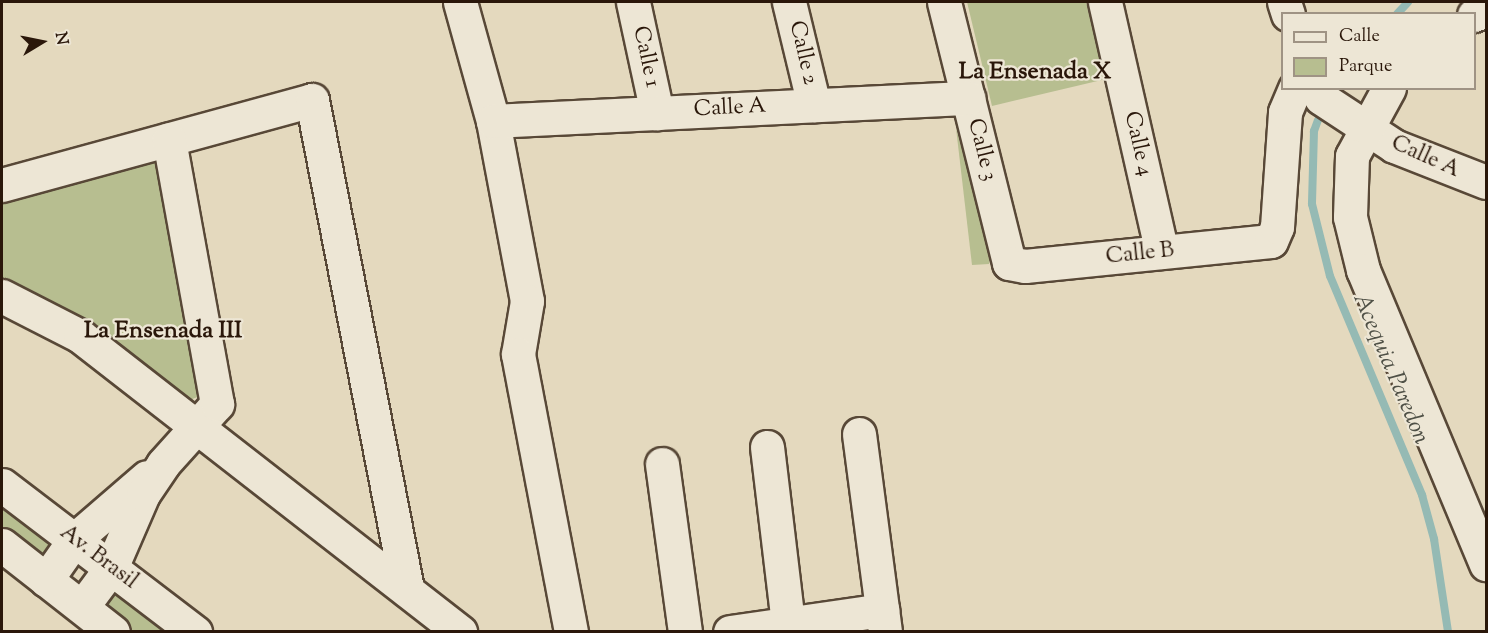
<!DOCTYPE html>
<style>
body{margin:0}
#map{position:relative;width:1488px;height:633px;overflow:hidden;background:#e4d9be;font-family:"Sorts Mill Goudy",serif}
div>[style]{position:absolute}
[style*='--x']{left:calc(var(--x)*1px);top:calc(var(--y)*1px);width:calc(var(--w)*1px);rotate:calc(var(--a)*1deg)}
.green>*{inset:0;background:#b7be90}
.stream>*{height:8px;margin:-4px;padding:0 4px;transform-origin:4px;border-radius:4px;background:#95bab4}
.roads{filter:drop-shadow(2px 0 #584837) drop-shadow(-2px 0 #584837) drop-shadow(0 2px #584837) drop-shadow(0 -2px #584837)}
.minor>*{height:33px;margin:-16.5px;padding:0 16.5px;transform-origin:16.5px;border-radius:16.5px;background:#ede6d5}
span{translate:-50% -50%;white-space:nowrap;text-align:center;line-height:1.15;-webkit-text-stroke:4.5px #ede6d5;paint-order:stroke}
.street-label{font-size:22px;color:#2a170a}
.neighbourhood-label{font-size:24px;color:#2a170a;font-weight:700}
.water-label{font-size:24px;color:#4f5046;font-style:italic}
.frame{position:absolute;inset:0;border:3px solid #2a170a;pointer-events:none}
.legend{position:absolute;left:1281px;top:12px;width:195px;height:78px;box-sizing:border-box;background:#ede6d5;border:2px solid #9f9384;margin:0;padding:8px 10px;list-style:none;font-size:18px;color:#2a170a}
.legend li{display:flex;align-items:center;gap:12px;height:30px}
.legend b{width:30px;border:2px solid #9f9384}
.north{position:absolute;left:12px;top:12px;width:60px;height:60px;-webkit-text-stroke:4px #ede6d5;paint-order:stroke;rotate:80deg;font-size:16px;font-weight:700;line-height:24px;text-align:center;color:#2a170a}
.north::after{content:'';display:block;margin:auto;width:21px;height:27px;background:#2a170a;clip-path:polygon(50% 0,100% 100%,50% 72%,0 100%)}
</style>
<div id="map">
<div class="green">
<div style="clip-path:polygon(967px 2px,1086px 2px,1106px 79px,992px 106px)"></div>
<div style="clip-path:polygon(956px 128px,991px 256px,989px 264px,972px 265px)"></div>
<div style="clip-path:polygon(159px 158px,200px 396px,190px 400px,2px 285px,2px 199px)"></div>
<div style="clip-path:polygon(2px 498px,54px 537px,54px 552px,39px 558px,2px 528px)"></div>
<div style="clip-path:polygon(113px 588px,173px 631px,132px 631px,102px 608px)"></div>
</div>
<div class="stream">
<div style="--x:1397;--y:14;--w:16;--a:-47"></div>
<div style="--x:1318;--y:120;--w:12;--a:110"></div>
<div style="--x:1314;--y:131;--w:73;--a:91.6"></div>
<div style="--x:1312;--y:204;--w:74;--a:76"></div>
<div style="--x:1330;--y:276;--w:238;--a:67.2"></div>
<div style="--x:1422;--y:495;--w:46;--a:74.7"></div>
<div style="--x:1434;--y:539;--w:94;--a:81.4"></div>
</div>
<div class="roads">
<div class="minor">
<div style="--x:460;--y:2;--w:123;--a:74.5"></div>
<div style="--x:493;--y:121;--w:183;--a:79.3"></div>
<div style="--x:527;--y:301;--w:54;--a:99.6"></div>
<div style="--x:518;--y:354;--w:283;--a:79.2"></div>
<div style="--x:633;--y:2;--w:114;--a:77.8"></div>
<div style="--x:789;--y:2;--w:106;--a:76.4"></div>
<div style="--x:944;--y:2;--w:269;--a:76"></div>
<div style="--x:1009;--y:263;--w:16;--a:11"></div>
<div style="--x:1025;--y:266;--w:247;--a:-5.8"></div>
<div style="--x:1271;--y:241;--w:15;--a:-67"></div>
<div style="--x:1277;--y:227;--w:115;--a:-86"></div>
<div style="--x:1285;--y:112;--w:26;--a:-67"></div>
<div style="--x:1105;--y:2;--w:256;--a:77.2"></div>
<div style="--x:1284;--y:2;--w:13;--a:72"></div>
<div style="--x:1474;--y:15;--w:13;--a:-23"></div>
<div style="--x:1316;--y:88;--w:11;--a:63"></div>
<div style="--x:1321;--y:98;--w:87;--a:33.3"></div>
<div style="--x:1394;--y:146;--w:99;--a:21.4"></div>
<div style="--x:1389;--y:88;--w:77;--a:118.6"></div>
<div style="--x:1352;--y:156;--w:61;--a:91.9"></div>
<div style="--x:1350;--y:217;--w:55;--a:76.2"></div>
<div style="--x:1363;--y:270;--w:319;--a:67.3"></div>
<div style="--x:493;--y:121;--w:476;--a:-2.8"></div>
<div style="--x:2;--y:185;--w:321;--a:-15.3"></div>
<div style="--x:312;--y:100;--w:499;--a:79"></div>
<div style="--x:2;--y:296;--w:88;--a:27.1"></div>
<div style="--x:80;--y:336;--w:482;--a:37.9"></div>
<div style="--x:859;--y:434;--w:200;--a:82.5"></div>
<div style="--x:767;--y:447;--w:186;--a:83.2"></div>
<div style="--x:662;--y:464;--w:170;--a:82.2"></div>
<div style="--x:2;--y:485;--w:243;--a:37.3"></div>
<div style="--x:2;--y:545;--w:141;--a:38.1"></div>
<div style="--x:46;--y:580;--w:49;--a:-55"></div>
<div style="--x:74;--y:540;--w:96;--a:-40.8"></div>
<div style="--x:82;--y:607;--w:49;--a:-53.4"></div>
<div style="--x:111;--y:568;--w:81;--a:-66.6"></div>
<div style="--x:143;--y:494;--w:36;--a:-56"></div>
<div style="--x:163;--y:464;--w:81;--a:-48"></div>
<div style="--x:217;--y:404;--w:269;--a:-100.3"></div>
<div style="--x:730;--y:632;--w:154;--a:-8.2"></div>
</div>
</div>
<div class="street-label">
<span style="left:802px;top:53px;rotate:77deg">Calle 2</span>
<span style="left:645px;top:57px;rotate:78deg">Calle 1</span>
<span style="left:730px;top:109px;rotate:-3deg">Calle A</span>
<span style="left:1137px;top:144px;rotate:77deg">Calle 4</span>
<span style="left:981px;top:150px;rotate:76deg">Calle 3</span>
<span style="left:1425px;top:158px;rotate:24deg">Calle A</span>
<span style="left:1140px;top:255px;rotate:-6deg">Calle B</span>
<span style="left:98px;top:558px;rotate:37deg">Av. Brasil</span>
</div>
<div class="neighbourhood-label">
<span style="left:1035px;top:73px">La Ensenada X</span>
<span style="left:163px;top:332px">La Ensenada III</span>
</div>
<div class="water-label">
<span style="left:1390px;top:369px;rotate:67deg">Acequia Paredon</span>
</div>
<div class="frame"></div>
<ul class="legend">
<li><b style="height:8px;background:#ede6d5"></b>Calle</li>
<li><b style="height:16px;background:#b7be90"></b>Parque</li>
</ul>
<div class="north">N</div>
</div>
